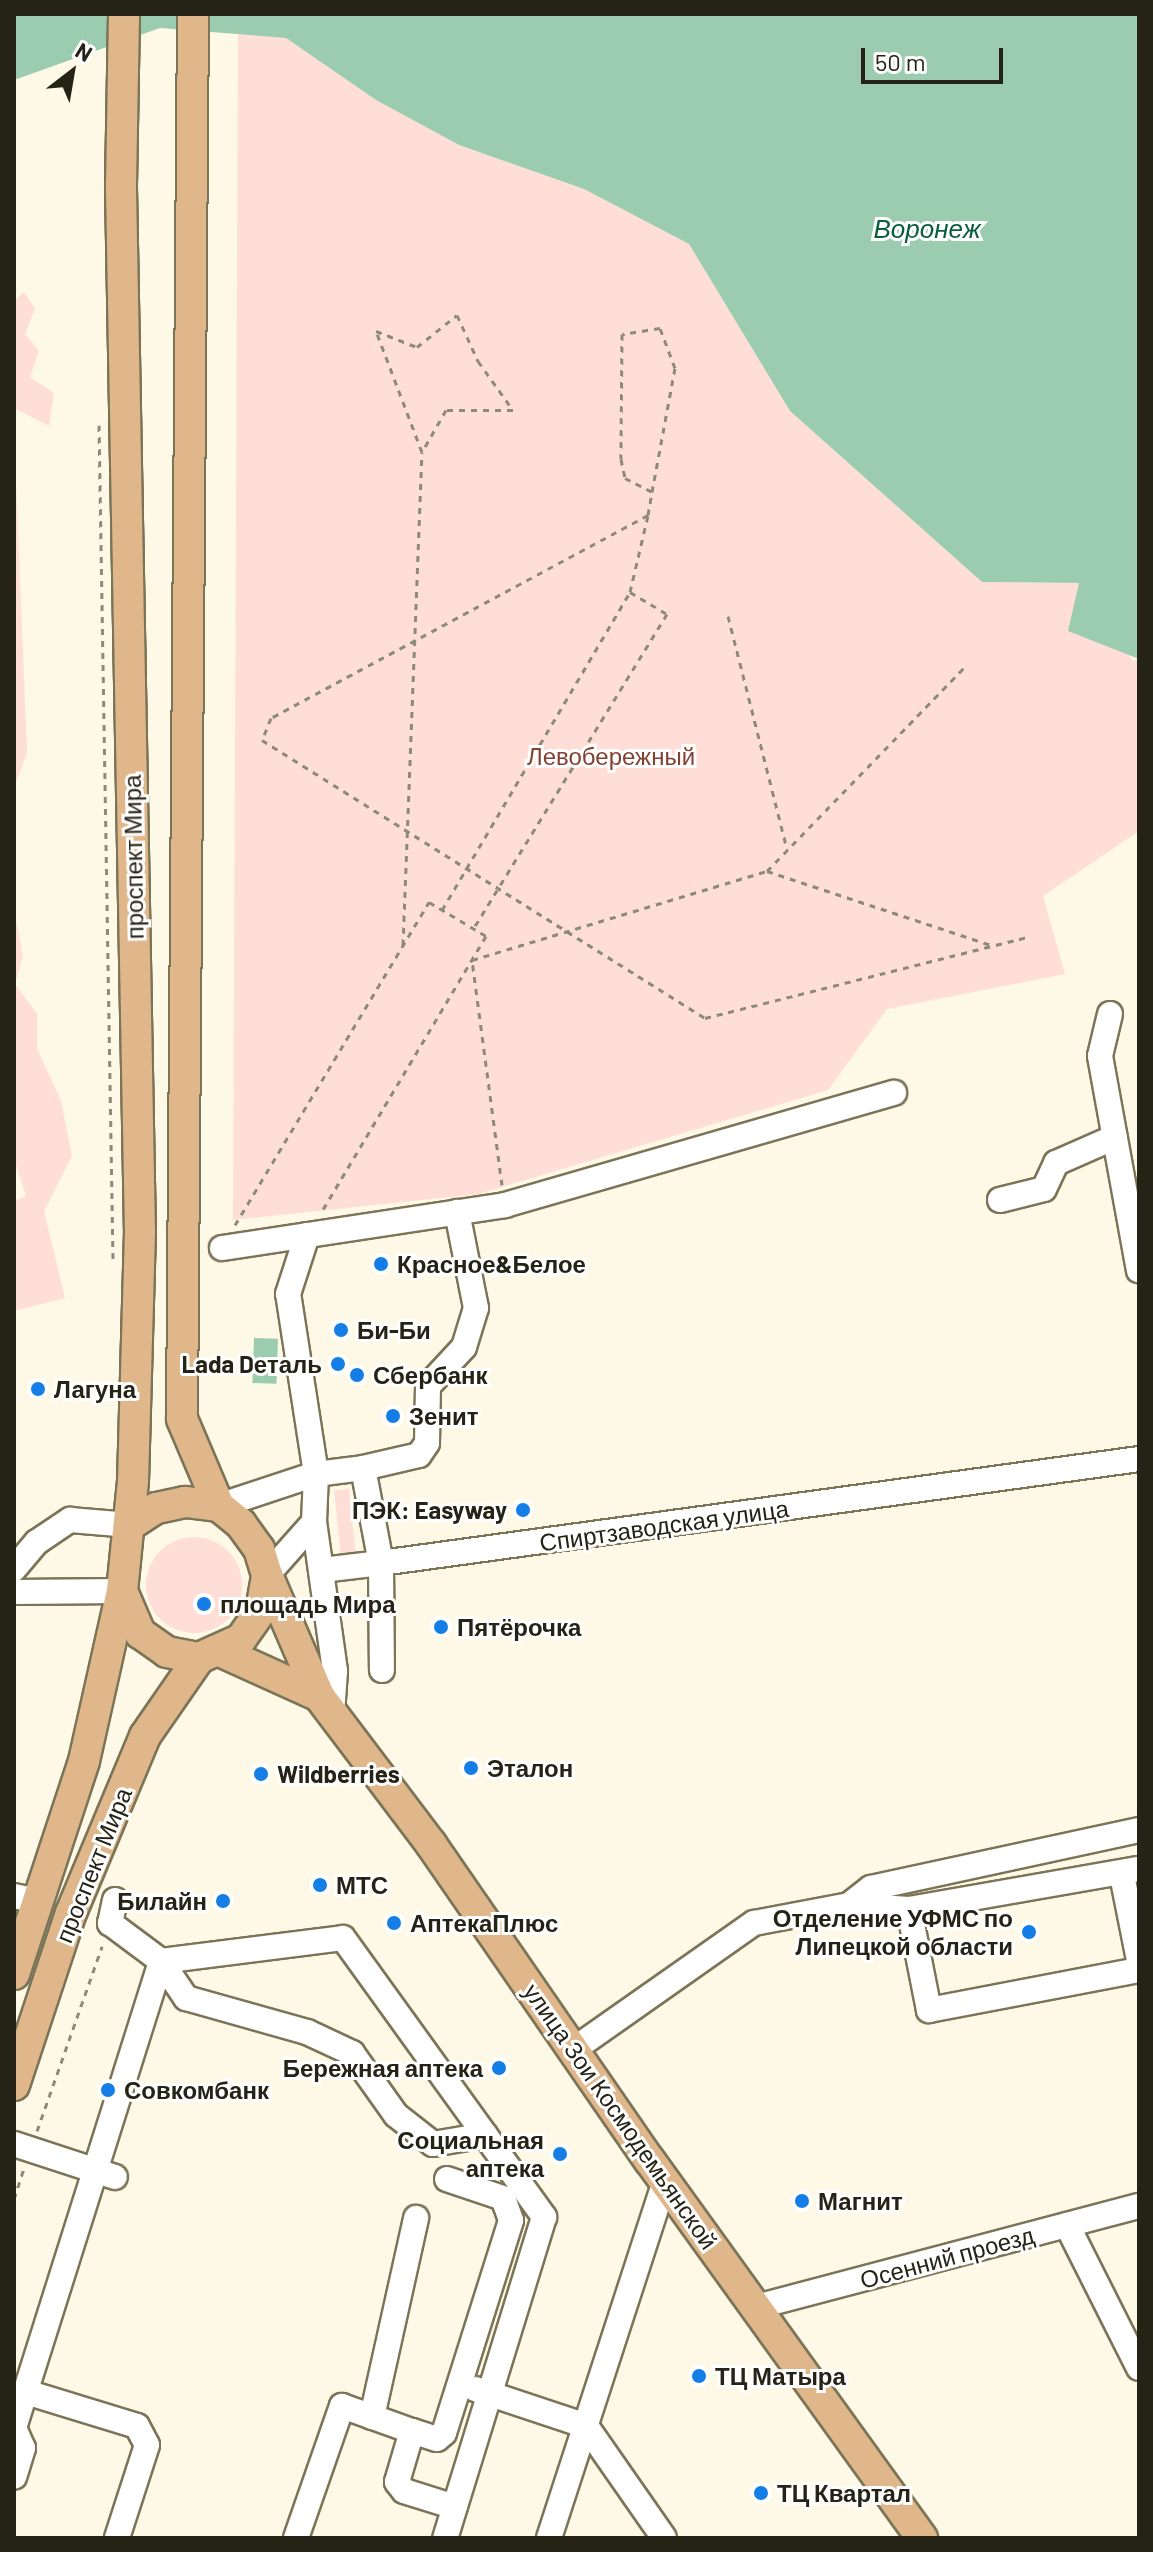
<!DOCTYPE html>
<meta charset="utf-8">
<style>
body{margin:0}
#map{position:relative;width:1153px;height:2552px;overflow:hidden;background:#fef9e6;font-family:Barlow,sans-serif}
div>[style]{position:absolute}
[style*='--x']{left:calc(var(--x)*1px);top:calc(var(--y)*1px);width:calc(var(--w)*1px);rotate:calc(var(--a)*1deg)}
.green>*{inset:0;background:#feded6;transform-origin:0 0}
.round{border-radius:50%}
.water>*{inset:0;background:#9cccb0;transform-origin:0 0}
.path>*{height:3px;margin-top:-1.5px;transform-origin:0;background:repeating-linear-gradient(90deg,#8e8a7b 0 6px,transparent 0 12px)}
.roads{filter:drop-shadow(2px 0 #7b7457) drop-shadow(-2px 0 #7b7457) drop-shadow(0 2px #7b7457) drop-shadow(0 -2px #7b7457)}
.minor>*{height:24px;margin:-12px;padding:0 12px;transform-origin:12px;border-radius:12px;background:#fff}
.major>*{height:30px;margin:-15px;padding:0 15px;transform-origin:15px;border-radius:15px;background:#e0b78b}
.dots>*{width:22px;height:22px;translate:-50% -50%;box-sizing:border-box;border:4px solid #fff;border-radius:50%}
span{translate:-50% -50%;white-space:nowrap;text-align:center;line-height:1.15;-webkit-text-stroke:6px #fff;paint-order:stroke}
.park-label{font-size:24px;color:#824133}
.street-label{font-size:24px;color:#252216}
.poi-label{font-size:24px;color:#252216;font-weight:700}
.left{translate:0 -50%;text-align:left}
.right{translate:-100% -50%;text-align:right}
.water-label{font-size:26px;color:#0b5e3c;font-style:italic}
.frame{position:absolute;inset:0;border:16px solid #252216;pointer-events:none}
.north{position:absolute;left:32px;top:32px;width:80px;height:80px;-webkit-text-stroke:6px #fff;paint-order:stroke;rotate:31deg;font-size:22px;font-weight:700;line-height:32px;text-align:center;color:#252216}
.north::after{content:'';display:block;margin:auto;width:28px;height:36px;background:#252216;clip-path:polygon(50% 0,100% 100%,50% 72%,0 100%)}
.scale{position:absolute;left:861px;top:48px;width:142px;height:36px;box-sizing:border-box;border:4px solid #252216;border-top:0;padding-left:10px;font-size:24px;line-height:28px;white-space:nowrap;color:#252216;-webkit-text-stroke:6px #fff;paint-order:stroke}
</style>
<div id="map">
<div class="green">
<div style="clip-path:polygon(238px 34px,286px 38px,376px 100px,459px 145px,584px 189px,689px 244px,790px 411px,982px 582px,1079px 583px,1133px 661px,1139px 659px,1139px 831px,1043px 896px,1065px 974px,887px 1009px,828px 1090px,479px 1194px,233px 1220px)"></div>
<div style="clip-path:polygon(24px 292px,35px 309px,25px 334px,39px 351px,30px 377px,54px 393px,49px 426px,14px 408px,14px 301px)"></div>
<div style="clip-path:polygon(14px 430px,27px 753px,14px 787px)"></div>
<div style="clip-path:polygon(14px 909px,23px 956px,15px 984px,37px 1014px,37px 1049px,61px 1100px,72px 1156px,44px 1211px,65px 1298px,14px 1311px,14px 1201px,26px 1196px,14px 1160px)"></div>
<div style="left:349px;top:1489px;width:68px;height:15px;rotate:84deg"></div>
<div class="round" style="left:146px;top:1537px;width:96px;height:96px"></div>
</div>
<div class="water">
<div style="clip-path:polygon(14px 14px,1139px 14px,1139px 659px,1068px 631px,1079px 583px,982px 582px,790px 411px,689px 244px,584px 189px,459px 145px,376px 100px,286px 38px,160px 28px,14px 80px)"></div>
<div style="left:254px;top:1338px;width:24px;height:45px;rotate:2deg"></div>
</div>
<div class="path">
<div style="--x:99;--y:425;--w:837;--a:89.04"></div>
<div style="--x:648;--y:515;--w:428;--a:151.7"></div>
<div style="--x:271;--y:718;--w:24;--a:112"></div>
<div style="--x:262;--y:740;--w:523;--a:32.11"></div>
<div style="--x:705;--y:1018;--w:333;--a:-14.1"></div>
<div style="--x:630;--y:592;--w:79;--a:-76.8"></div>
<div style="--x:648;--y:515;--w:23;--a:-80"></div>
<div style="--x:652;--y:492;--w:126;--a:-79.5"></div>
<div style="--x:675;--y:368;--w:43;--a:-110.6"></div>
<div style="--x:660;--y:328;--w:38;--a:171"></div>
<div style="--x:622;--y:334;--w:125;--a:90.5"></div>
<div style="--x:621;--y:459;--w:19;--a:78"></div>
<div style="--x:625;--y:478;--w:30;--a:27"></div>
<div style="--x:728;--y:616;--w:241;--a:75.8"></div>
<div style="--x:767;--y:871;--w:239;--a:18.3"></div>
<div style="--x:442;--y:910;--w:369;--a:-59.4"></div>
<div style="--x:630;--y:592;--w:43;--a:30.7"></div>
<div style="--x:667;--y:614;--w:369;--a:121.6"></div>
<div style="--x:403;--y:945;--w:493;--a:-87.8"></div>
<div style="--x:422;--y:452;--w:129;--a:-110.8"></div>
<div style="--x:376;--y:331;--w:44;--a:21.3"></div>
<div style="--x:417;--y:347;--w:51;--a:-38.7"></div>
<div style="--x:457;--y:315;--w:51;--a:65.5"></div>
<div style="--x:478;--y:361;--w:60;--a:54.5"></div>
<div style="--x:513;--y:410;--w:67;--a:180"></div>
<div style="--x:446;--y:410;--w:48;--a:119.7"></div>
<div style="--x:502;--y:1185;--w:227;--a:-97.6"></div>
<div style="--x:472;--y:960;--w:308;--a:-16.8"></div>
<div style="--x:767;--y:871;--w:283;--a:-45.9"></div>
<div style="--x:235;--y:1225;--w:377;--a:-59"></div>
<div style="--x:429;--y:902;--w:66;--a:30.8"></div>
<div style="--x:486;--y:936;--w:320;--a:120.8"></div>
<div style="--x:37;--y:2131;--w:196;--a:-70.6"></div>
<div style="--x:14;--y:2199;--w:32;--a:-72"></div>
</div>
<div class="roads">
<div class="minor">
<div style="--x:1110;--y:1014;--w:43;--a:103.4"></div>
<div style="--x:1100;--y:1056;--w:218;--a:79.7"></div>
<div style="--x:1000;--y:1200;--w:45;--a:-14"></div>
<div style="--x:1044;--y:1189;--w:29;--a:-65"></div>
<div style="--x:1056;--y:1163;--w:64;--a:-23.8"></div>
<div style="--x:222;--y:1248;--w:286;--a:-8.6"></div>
<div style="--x:505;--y:1205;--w:405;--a:-16.1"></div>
<div style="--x:363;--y:1468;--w:57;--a:-13.1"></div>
<div style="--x:419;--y:1455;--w:14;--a:-56"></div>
<div style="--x:427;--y:1443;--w:57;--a:-89"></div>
<div style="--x:428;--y:1386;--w:53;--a:-47.3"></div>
<div style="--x:464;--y:1347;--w:41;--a:-72.9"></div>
<div style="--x:476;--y:1308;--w:98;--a:-101.2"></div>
<div style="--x:219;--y:1506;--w:102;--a:-18.3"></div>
<div style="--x:316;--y:1474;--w:182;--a:-98.8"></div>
<div style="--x:288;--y:1294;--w:62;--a:-72.1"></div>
<div style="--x:14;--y:1569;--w:35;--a:-50"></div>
<div style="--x:37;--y:1542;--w:40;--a:-34"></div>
<div style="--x:70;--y:1520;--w:60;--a:4.8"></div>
<div style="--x:322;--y:1570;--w:59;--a:-6.8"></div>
<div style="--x:381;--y:1563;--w:107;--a:89.5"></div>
<div style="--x:267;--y:1575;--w:71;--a:-48.4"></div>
<div style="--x:14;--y:1592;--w:108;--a:-0.5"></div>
<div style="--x:332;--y:1714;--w:43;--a:-86"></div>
<div style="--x:335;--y:1671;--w:150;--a:-98"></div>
<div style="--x:314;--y:1522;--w:48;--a:-87.6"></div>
<div style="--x:316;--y:1474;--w:47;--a:-7.3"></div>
<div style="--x:363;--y:1468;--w:97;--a:79.3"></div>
<div style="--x:381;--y:1563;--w:765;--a:-7.81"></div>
<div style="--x:1122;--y:1875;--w:87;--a:78.7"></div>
<div style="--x:14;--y:1896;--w:25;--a:12"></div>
<div style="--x:115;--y:1900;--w:24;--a:102"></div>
<div style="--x:110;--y:1923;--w:64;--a:36.7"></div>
<div style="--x:161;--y:1961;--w:45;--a:56"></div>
<div style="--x:186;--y:1998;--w:126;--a:15.7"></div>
<div style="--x:307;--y:2032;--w:50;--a:25"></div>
<div style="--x:352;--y:2053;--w:76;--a:54.6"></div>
<div style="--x:396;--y:2115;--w:47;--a:38.1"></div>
<div style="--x:433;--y:2144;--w:53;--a:-9.8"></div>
<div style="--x:849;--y:1905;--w:60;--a:3.8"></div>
<div style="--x:909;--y:1909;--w:233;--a:-9.9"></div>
<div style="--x:909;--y:1909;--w:103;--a:78.8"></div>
<div style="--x:929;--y:2010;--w:214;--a:-10.8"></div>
<div style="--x:573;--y:2050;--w:221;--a:-35.1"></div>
<div style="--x:754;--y:1923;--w:97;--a:-10.7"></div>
<div style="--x:849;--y:1905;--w:28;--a:-38"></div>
<div style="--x:871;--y:1888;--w:274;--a:-12.2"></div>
<div style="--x:14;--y:2144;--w:106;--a:18.1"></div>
<div style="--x:1067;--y:2225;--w:160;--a:63.3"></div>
<div style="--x:756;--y:2307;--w:396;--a:-14.8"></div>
<div style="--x:475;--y:2389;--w:117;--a:18.4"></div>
<div style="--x:586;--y:2426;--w:136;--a:55.1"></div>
<div style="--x:26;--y:2392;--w:116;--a:17"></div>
<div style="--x:137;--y:2426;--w:21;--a:62"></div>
<div style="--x:147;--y:2445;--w:98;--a:107.9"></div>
<div style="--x:372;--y:2417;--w:204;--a:-77.5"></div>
<div style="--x:14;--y:2428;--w:490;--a:-72.5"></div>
<div style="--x:161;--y:1961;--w:183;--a:-7.2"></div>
<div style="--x:343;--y:1938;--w:344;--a:54.2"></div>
<div style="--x:544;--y:2217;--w:336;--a:107.1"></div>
<div style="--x:14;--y:2428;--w:22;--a:66"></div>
<div style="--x:23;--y:2448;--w:30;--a:107"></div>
<div style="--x:412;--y:2431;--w:26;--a:18"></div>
<div style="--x:437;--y:2439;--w:9;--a:-41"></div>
<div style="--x:444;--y:2433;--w:223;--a:-72.5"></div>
<div style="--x:511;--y:2220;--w:23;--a:-110"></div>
<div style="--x:503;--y:2198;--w:59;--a:-161.3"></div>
<div style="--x:296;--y:2538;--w:140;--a:-70.8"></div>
<div style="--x:342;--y:2406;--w:74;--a:19.7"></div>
<div style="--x:412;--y:2431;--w:53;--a:106.4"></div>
<div style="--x:397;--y:2482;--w:11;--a:52"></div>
<div style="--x:404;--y:2491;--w:53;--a:17.4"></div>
<div style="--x:549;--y:2538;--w:376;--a:-72"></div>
</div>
<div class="major">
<div style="--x:124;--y:14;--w:174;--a:91"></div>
<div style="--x:121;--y:188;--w:1043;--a:88.96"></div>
<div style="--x:140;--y:1231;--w:250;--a:91.6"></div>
<div style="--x:133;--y:1481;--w:111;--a:95.7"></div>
<div style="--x:122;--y:1591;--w:46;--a:66.8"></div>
<div style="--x:140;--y:1633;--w:33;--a:35"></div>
<div style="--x:167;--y:1652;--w:33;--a:11"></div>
<div style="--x:199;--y:1658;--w:46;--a:-24.3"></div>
<div style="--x:241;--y:1639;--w:35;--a:-55"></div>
<div style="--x:261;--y:1610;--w:36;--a:-80"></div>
<div style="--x:267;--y:1575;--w:27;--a:-107"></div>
<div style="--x:259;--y:1549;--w:31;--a:-126"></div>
<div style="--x:241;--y:1524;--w:28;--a:-141"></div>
<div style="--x:219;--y:1506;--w:34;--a:-173"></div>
<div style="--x:185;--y:1502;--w:30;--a:168"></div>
<div style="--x:156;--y:1508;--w:31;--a:147"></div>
<div style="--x:193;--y:14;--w:1405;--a:90.45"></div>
<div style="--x:182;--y:1419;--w:95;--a:67"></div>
<div style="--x:267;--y:1575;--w:132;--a:66.7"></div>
<div style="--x:319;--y:1696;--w:186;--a:52.9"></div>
<div style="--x:431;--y:1844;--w:385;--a:55.4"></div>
<div style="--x:650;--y:2161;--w:465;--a:54.2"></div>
<div style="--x:222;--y:1652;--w:107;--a:24.4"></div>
<div style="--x:14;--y:1974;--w:224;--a:-71.8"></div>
<div style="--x:84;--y:1761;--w:174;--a:-77.4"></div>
<div style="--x:14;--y:2085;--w:181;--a:-71.7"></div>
<div style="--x:71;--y:1913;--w:192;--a:-67.3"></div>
<div style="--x:145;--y:1736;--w:95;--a:-55.3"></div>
</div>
</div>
<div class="dots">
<div style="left:381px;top:1264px;background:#157ee6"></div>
<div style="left:341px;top:1330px;background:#157ee6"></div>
<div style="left:338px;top:1364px;background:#157ee6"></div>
<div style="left:357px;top:1375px;background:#157ee6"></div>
<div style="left:38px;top:1389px;background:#157ee6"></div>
<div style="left:393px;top:1416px;background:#157ee6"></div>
<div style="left:523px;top:1510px;background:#157ee6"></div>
<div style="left:204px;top:1604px;background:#157ee6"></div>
<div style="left:441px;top:1627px;background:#157ee6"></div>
<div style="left:471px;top:1768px;background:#157ee6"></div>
<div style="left:261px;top:1774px;background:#157ee6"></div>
<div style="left:320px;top:1885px;background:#157ee6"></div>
<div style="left:223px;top:1901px;background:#157ee6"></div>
<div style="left:394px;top:1923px;background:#157ee6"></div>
<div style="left:1029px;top:1932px;background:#157ee6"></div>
<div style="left:499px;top:2068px;background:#157ee6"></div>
<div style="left:108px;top:2090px;background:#157ee6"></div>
<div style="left:560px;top:2154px;background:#157ee6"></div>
<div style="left:802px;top:2201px;background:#157ee6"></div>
<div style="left:699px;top:2376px;background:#157ee6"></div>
<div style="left:761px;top:2493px;background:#157ee6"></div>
</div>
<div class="park-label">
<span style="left:611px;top:756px">Левобережный</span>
</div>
<div class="street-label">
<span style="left:133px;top:857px;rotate:-91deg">проспект Мира</span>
<span style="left:664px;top:1525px;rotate:-8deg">Спиртзаводская улица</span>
<span style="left:93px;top:1865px;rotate:-68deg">проспект Мира</span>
<span style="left:621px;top:2116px;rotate:55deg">улица Зои Космодемьянской</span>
<span style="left:947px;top:2257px;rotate:-15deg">Осенний проезд</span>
</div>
<div class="poi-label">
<span class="left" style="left:397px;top:1264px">Красное&amp;Белое</span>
<span class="left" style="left:357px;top:1330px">Би-Би</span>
<span class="right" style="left:322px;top:1364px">Lada Dеталь</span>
<span class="left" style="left:373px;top:1375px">Сбербанк</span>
<span class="left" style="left:54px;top:1389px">Лагуна</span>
<span class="left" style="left:409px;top:1416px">Зенит</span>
<span class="right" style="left:507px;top:1510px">ПЭК: Easyway</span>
<span class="left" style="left:220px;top:1604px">площадь Мира</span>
<span class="left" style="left:457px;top:1627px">Пятёрочка</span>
<span class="left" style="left:487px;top:1768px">Эталон</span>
<span class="left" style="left:277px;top:1774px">Wildberries</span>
<span class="left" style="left:336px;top:1885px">МТС</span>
<span class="right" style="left:207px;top:1901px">Билайн</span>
<span class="right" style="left:1013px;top:1932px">Отделение УФМС по<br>Липецкой области</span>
<span class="left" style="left:410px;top:1923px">АптекаПлюс</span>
<span class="right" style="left:483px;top:2068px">Бережная аптека</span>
<span class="left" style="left:124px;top:2090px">Совкомбанк</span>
<span class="right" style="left:544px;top:2154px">Социальная<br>аптека</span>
<span class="left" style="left:818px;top:2201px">Магнит</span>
<span class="left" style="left:715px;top:2376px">ТЦ Матыра</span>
<span class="left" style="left:777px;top:2493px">ТЦ Квартал</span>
</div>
<div class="water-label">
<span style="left:927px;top:228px">Воронеж</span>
</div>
<div class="frame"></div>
<div class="north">N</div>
<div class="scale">50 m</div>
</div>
